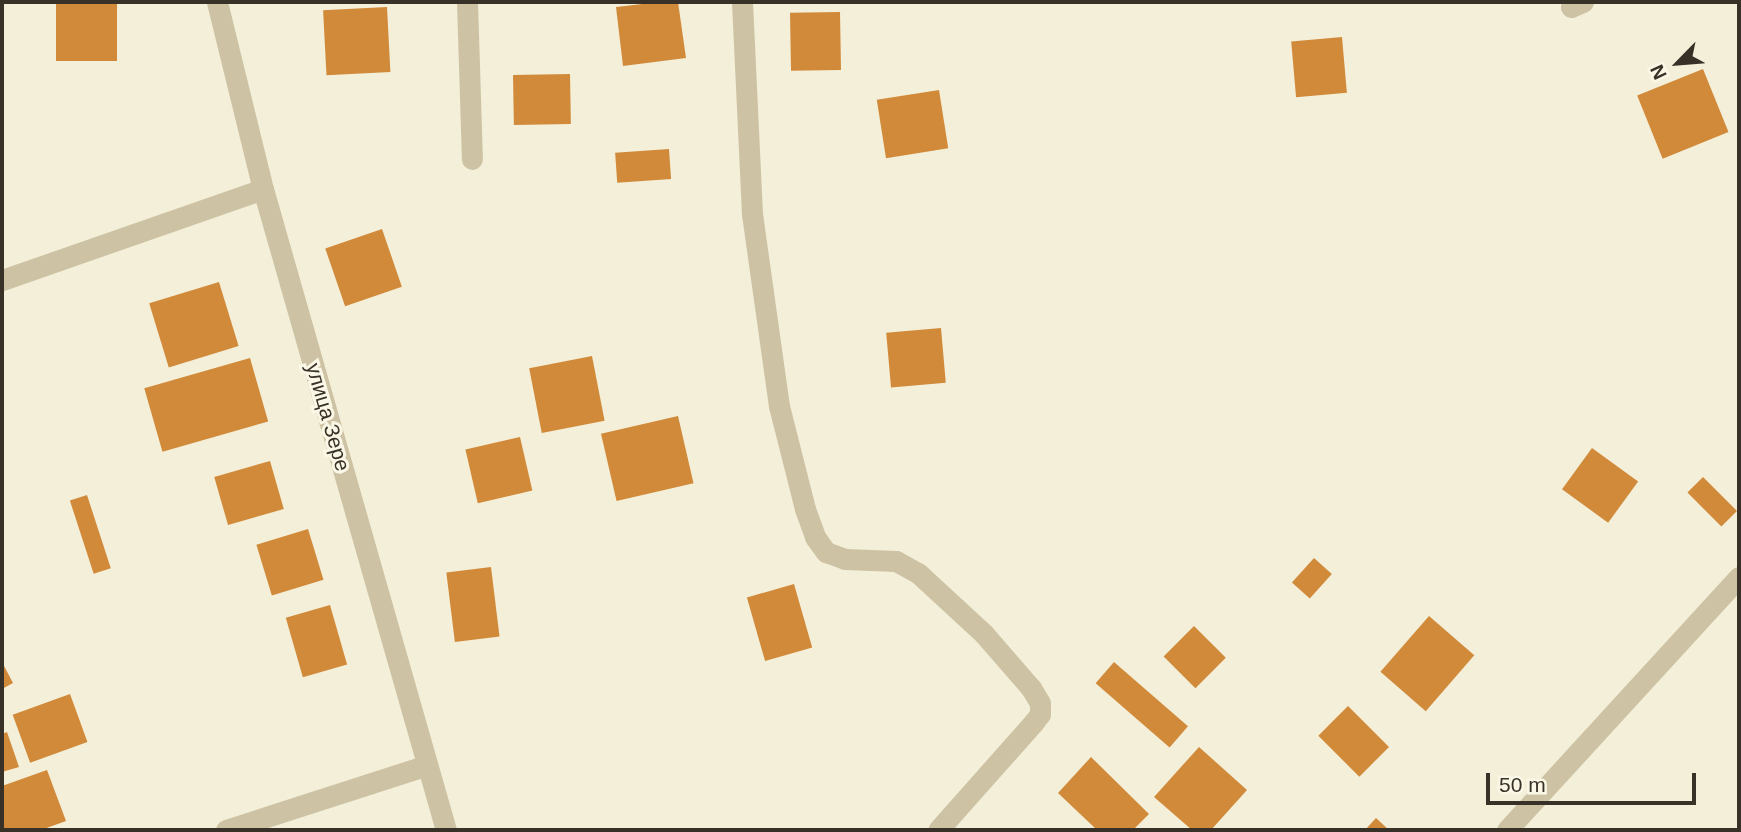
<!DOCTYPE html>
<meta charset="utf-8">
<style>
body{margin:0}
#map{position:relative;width:1741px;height:832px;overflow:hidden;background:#f4efd9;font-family:Helvetica,sans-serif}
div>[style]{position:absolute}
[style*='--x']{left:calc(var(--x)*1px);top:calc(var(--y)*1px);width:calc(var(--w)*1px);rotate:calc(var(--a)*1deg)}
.building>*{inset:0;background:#d18a3a;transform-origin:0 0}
.street>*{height:21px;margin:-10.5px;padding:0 10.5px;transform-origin:10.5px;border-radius:10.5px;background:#cdc3a4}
span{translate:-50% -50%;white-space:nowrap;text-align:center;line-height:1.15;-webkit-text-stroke:6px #fbf7e6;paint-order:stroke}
.street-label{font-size:21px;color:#383127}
.frame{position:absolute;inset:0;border:4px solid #383127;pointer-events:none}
.north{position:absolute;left:1643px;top:28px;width:70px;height:70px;-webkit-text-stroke:5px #fbf7e6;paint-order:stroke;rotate:245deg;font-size:19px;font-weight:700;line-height:28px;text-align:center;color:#383127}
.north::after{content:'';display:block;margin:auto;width:24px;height:32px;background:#383127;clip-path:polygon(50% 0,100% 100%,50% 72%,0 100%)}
.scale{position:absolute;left:1486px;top:773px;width:210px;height:32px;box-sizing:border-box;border:4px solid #383127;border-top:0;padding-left:9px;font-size:21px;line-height:24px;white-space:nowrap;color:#383127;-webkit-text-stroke:5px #fbf7e6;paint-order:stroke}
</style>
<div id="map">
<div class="building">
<div style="left:56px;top:2px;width:61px;height:59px"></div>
<div style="clip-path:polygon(660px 2px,678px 2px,686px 58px,623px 66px,616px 7px)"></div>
<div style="left:387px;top:7px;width:65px;height:64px;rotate:87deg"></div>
<div style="left:840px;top:12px;width:58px;height:50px;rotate:89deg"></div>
<div style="left:1342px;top:37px;width:56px;height:51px;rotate:85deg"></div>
<div style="left:1703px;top:69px;width:68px;height:71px;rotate:68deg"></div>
<div style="left:570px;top:74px;width:50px;height:57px;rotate:89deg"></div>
<div style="left:939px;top:90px;width:59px;height:63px;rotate:81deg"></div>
<div style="left:669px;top:149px;width:30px;height:54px;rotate:86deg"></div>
<div style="left:382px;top:229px;width:61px;height:60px;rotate:71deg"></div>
<div style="left:219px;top:282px;width:67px;height:73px;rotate:73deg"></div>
<div style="left:941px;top:328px;width:55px;height:55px;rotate:85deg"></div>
<div style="left:592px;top:356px;width:66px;height:64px;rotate:79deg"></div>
<div style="left:250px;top:358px;width:66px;height:110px;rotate:74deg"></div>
<div style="left:678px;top:416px;width:69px;height:79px;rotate:77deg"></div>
<div style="left:520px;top:437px;width:55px;height:56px;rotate:77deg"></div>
<div style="left:1592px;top:448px;width:57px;height:51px;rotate:36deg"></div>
<div style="left:270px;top:461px;width:50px;height:58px;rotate:74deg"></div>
<div style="left:1703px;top:477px;width:48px;height:22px;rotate:45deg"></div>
<div style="left:87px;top:495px;width:77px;height:18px;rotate:72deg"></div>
<div style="left:308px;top:529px;width:53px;height:54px;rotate:73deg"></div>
<div style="left:1314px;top:558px;width:24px;height:33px;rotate:42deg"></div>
<div style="left:491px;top:567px;width:70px;height:45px;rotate:83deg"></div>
<div style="left:794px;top:584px;width:66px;height:49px;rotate:74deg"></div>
<div style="left:330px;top:605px;width:62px;height:46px;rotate:74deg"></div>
<div style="left:1429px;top:616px;width:60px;height:74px;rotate:41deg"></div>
<div style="left:1194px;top:626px;width:45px;height:43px;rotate:45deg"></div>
<div style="clip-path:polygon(2px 662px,13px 683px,2px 689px)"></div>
<div style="left:1114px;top:662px;width:98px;height:28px;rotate:41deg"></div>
<div style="left:70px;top:694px;width:51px;height:61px;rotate:70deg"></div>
<div style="left:1348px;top:706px;width:58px;height:42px;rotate:45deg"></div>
<div style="clip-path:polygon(7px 732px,19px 767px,2px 772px,2px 734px)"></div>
<div style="clip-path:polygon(1199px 747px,1247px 790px,1211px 830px,1192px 830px,1154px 797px)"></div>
<div style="clip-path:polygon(1091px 757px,1149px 814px,1133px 830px,1097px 830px,1058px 793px)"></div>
<div style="clip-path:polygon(47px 770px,66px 821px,41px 830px,2px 830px,2px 786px)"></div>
<div style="clip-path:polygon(1376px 818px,1389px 830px,1365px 830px)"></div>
</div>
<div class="street">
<div style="--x:217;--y:2;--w:193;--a:76.2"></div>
<div style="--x:263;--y:189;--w:667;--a:74.07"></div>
<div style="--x:467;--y:2;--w:157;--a:88.2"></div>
<div style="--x:742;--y:2;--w:212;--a:87.3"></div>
<div style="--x:752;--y:214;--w:194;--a:82"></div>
<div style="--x:779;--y:406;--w:106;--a:75.8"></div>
<div style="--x:805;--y:509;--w:30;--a:70"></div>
<div style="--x:815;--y:537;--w:19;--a:54"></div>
<div style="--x:826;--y:552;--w:20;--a:20"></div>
<div style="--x:845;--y:559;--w:51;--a:2.2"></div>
<div style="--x:896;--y:561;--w:25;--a:29"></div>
<div style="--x:918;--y:573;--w:90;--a:42.7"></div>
<div style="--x:984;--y:634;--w:72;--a:49"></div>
<div style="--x:1031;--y:688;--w:17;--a:59"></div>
<div style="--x:1040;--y:703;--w:11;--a:90"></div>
<div style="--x:1040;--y:714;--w:10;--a:127"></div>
<div style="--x:1034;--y:722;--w:144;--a:131.6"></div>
<div style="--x:1571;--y:7;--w:13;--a:-23"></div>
<div style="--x:2;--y:280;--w:276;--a:-19.2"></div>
<div style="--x:226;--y:830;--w:211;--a:-17.9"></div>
<div style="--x:1507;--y:830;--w:343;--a:-47.5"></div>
</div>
<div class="street-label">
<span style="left:328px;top:417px;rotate:74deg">улица Зере</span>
</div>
<div class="frame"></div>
<div class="north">N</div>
<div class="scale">50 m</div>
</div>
